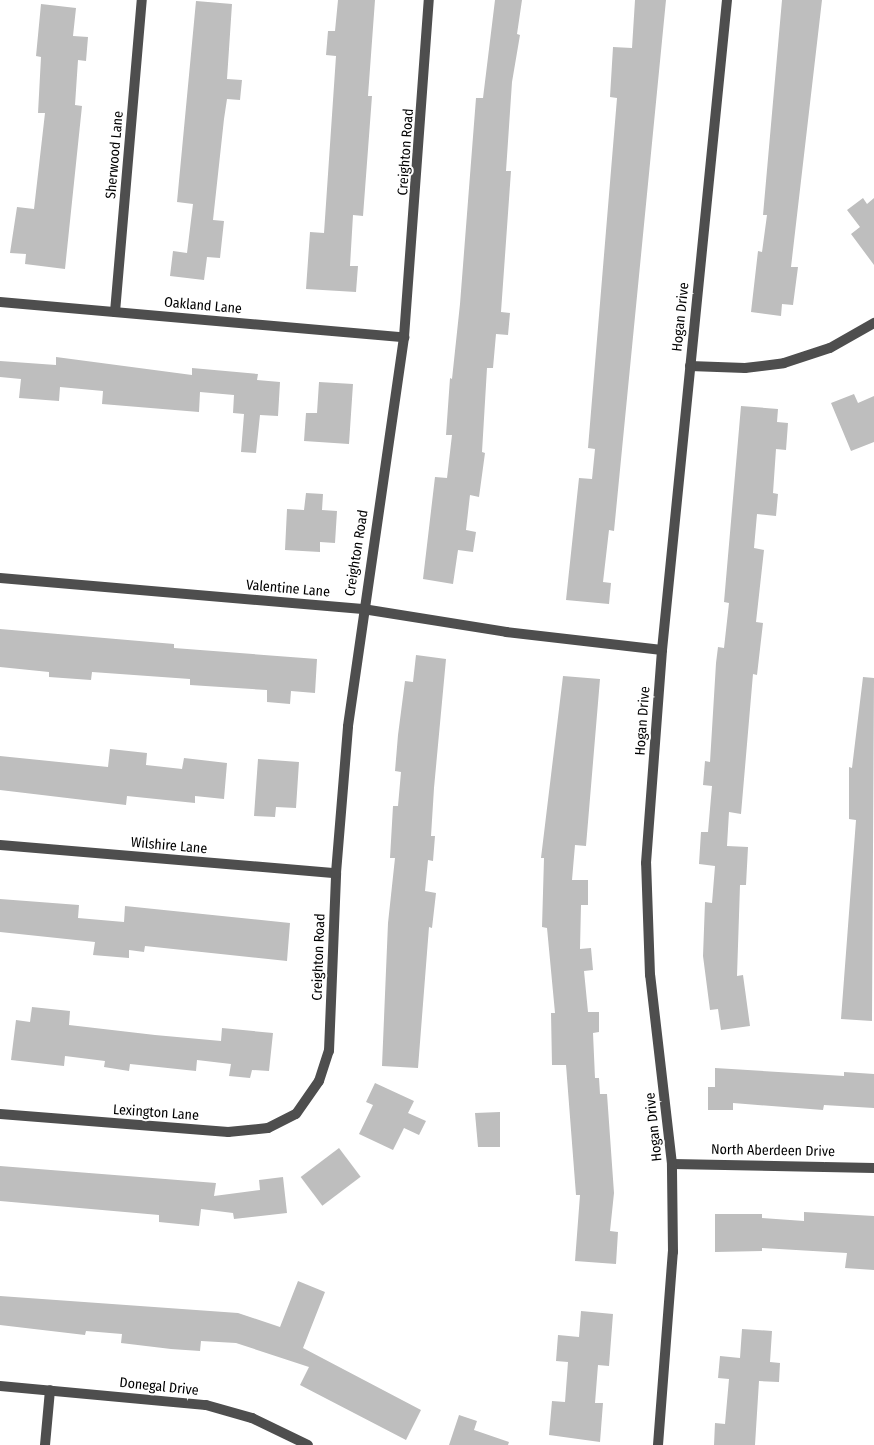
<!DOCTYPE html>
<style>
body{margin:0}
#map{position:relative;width:874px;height:1445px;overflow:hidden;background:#fff;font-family:"Fira Sans Condensed",sans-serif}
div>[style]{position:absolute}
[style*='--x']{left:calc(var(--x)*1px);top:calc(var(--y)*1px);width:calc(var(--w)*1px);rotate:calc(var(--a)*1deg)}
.building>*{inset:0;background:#bebebe;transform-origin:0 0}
.minor>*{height:10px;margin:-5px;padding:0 5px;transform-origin:5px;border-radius:5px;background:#4e4e4e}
span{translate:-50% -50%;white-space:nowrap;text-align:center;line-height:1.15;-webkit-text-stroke:4px #fff;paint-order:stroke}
.street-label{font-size:14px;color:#000}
</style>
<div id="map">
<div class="building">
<div style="clip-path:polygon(338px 0,375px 0,368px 96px,372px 96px,363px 216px,353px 215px,350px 266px,358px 266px,356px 292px,306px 289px,310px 232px,324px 233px,336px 56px,326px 55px,328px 31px,335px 31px)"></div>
<div style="clip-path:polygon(495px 0,522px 0,517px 34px,520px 35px,512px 82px,506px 171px,511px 171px,501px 312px,510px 313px,508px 335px,496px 334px,493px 368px,487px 368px,482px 452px,485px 453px,479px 497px,470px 495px,466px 530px,476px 532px,473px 552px,458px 550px,453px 584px,423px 579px,435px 477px,447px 478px,452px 435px,446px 435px,450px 378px,452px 379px,460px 304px,476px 98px,483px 98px)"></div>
<div style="clip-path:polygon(635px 0,666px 0,614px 531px,609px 530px,603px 582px,611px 583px,609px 604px,566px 600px,579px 478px,592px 479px,595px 449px,588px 448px,617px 98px,610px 97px,613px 47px,632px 48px)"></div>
<div style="clip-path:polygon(782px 0,822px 0,791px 267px,798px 267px,793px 305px,782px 304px,781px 316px,751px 312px,758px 251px,762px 252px,767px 215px,763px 215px)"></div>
<div style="clip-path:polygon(196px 1px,232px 4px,227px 79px,242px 80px,240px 100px,227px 99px,224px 119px,213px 220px,224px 221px,220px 258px,207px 257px,204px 280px,170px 276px,173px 251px,187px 253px,193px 204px,177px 202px)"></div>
<div style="clip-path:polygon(41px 4px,76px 8px,73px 36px,88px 37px,86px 61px,78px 60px,75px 105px,82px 106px,65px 269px,25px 264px,26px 254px,10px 253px,17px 207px,34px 209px,45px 113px,38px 113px,41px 57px,36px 56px)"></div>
<div style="clip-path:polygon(863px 198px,867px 204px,874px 198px,874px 265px,851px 234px,860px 227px,847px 210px)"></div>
<div style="clip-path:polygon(56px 357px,192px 375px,192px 368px,258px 374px,257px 380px,280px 382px,278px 416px,260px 415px,256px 453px,241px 452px,244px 414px,233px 413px,234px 395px,200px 392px,199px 412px,102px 404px,103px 391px,60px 387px,59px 401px,19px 398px,21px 379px,0 377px,0 361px,56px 365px)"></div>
<div style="clip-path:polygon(319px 382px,353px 384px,349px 444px,304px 441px,306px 413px,317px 413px)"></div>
<div style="clip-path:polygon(854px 394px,858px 403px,874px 396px,874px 442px,851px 451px,831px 403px)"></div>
<div style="clip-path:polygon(741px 406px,778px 409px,777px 422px,788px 423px,786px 450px,776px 449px,773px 493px,778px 494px,776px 516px,757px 514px,754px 548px,764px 550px,756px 622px,763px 623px,757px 675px,753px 674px,741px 814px,729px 812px,727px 846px,748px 847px,746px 885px,740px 885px,737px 976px,743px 975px,750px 1026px,721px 1030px,718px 1009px,710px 1010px,703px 956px,705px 902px,712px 903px,715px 866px,699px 864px,701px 832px,708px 832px,712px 786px,703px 785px,705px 761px,710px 762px,716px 663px,718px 647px,724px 648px,729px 603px,724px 602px)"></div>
<div style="clip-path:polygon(306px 493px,323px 494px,322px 510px,337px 511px,335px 543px,320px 542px,320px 552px,285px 550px,287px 509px,304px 510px)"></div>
<div style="clip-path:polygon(0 629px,174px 644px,174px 648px,317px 659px,315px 693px,291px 691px,290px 704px,267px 702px,267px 690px,190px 685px,190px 679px,92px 672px,91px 680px,49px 677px,49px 672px,0 667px)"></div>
<div style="clip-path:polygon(416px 655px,446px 659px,434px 788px,431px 836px,435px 836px,433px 861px,428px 860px,425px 891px,436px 893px,432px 928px,429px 927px,418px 1068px,382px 1066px,388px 923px,395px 858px,390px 858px,393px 806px,398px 806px,401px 772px,395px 771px,398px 735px,405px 681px,413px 682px)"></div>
<div style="clip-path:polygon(563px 676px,600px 679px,586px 846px,575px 845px,572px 880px,588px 880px,588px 905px,581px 905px,580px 949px,591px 948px,593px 970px,584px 971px,588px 1012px,599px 1012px,599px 1032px,593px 1033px,595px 1078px,599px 1078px,600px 1094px,607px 1094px,614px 1193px,610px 1231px,618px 1232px,616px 1264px,575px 1261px,580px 1195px,576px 1195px,566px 1065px,552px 1065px,551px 1013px,555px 1013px,547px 928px,542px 927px,544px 858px,541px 858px)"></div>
<div style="clip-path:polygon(863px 677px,874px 678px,872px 1021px,841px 1019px,856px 820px,849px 819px,849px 767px,852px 768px)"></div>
<div style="clip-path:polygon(110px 749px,147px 753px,146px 765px,182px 769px,184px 758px,227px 763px,224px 799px,195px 796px,195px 803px,127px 796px,126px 805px,0 790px,0 756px,108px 767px)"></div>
<div style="clip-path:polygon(258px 759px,299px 762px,296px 808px,276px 807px,275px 817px,254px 816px)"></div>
<div style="clip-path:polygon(0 899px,79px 905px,78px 918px,124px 922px,125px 906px,290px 923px,287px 961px,145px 946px,144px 952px,129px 950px,129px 958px,93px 955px,95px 942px,0 932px)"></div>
<div style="clip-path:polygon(32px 1007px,70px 1011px,69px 1025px,155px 1035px,221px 1041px,222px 1028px,273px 1033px,269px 1071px,252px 1070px,250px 1078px,229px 1076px,231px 1064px,197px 1060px,196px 1071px,130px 1064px,129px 1071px,104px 1067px,105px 1061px,65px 1056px,64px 1066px,11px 1060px,16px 1020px,30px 1022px)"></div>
<div style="clip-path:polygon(715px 1068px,844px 1076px,844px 1072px,874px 1074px,874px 1108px,824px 1105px,823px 1110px,733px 1103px,733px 1110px,708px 1110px,708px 1087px,715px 1087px)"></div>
<div style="clip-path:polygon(375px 1083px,414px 1101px,408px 1113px,426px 1121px,419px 1135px,404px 1128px,393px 1150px,359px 1134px,373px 1105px,366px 1102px)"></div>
<div style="clip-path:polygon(500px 1112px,500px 1147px,478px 1147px,475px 1113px)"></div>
<div style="left:339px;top:1148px;width:36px;height:48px;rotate:53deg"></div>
<div style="clip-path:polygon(0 1166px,216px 1183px,214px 1196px,260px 1190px,259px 1180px,283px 1177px,287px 1213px,234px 1219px,233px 1213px,201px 1209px,199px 1226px,159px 1222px,159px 1215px,0 1201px)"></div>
<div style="clip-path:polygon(804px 1212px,874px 1216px,874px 1270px,845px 1268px,847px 1253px,762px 1248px,762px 1251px,715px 1252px,715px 1214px,762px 1214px,762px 1218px,804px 1221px)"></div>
<div style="clip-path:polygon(298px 1281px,325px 1292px,303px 1348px,421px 1410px,406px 1440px,300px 1385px,309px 1367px,236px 1343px,201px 1341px,200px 1351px,171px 1349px,121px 1343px,122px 1334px,86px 1331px,85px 1335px,0 1325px,0 1296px,238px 1313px,280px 1327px)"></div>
<div style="clip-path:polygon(581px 1311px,613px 1314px,609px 1366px,598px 1365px,595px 1403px,603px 1403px,600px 1442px,549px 1435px,552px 1401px,565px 1402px,568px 1362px,556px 1361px,558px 1335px,579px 1337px)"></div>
<div style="clip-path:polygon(742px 1329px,772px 1331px,770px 1362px,780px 1363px,779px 1382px,759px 1381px,755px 1445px,714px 1445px,715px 1423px,725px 1424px,729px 1379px,718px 1378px,720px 1356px,740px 1358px)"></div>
<div style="clip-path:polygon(459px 1415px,477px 1421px,474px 1430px,509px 1442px,508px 1445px,449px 1445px)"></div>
</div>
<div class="minor">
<div style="--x:0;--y:302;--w:406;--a:5"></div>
<div style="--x:115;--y:312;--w:313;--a:-85.1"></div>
<div style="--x:690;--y:366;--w:55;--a:2.1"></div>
<div style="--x:745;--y:368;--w:39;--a:-7"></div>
<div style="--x:784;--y:363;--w:48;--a:-18.1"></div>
<div style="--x:830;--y:348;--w:51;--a:-29.6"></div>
<div style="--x:0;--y:578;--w:364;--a:4.9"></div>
<div style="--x:363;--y:609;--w:145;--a:9.1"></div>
<div style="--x:506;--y:632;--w:157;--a:6.6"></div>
<div style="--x:0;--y:845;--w:337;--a:4.8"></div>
<div style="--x:0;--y:1114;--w:229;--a:4.5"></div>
<div style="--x:228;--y:1132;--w:40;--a:-5.7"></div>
<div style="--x:268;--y:1128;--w:31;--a:-27"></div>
<div style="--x:296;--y:1114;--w:40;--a:-55.1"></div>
<div style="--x:319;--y:1081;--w:32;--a:-72"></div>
<div style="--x:329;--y:1051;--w:178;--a:-87.7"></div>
<div style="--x:336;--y:873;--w:147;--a:-85.3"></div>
<div style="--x:348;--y:726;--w:393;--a:-81.8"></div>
<div style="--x:404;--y:337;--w:338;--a:-85.8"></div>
<div style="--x:672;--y:1164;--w:202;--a:1.1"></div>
<div style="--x:0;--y:1386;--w:207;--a:5.3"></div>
<div style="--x:206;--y:1405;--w:48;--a:15.8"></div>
<div style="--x:252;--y:1418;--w:62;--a:25.7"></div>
<div style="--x:45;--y:1445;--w:55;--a:-84.8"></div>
<div style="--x:658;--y:1445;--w:194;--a:-85.6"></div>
<div style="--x:673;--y:1252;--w:88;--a:-90.7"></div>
<div style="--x:672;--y:1164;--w:190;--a:-96.6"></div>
<div style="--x:650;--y:975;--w:112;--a:-92"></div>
<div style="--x:646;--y:863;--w:214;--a:-85.7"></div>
<div style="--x:662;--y:650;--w:653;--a:-84.29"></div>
</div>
<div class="street-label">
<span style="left:406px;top:152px;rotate:-86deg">Creighton Road</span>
<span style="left:115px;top:155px;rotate:-85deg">Sherwood Lane</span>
<span style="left:203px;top:306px;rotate:5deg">Oakland Lane</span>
<span style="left:681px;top:317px;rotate:-84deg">Hogan Drive</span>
<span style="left:357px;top:553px;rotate:-81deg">Creighton Road</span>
<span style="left:288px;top:589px;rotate:5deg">Valentine Lane</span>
<span style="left:643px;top:721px;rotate:-86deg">Hogan Drive</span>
<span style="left:169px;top:846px;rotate:5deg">Wilshire Lane</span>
<span style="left:319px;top:957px;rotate:-88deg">Creighton Road</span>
<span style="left:156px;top:1113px;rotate:4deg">Lexington Lane</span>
<span style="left:654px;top:1127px;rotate:-96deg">Hogan Drive</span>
<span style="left:773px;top:1151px;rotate:1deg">North Aberdeen Drive</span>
<span style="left:159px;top:1387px;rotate:6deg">Donegal Drive</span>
</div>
</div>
